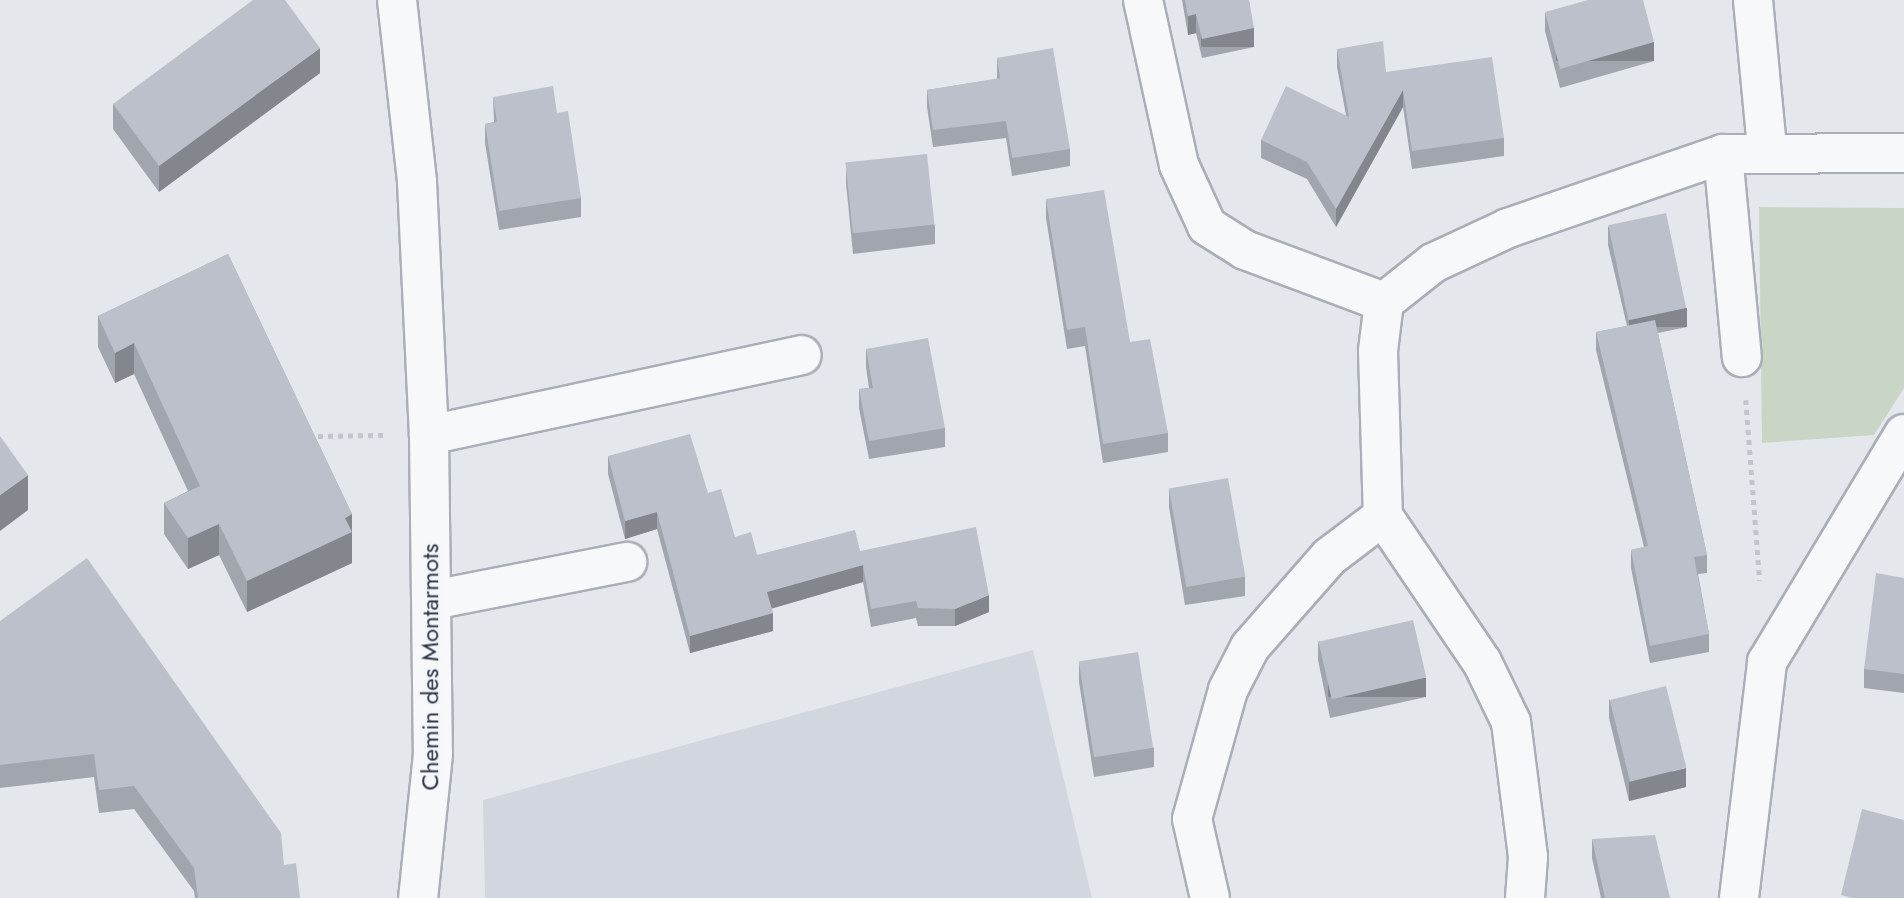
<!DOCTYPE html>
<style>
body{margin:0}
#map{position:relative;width:1904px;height:898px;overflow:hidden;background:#e4e7ec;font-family:Jost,sans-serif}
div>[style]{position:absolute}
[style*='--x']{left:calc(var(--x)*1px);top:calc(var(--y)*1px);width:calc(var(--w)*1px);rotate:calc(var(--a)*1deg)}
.built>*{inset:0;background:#d2d6de}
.green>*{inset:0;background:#c9d6c5}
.path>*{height:4.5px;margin-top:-2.25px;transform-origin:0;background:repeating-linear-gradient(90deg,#c2c5cb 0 5px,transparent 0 10px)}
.roads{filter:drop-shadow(2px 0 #a9aeb7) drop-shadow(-2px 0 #a9aeb7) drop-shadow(0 2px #a9aeb7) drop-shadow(0 -2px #a9aeb7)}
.minor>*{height:38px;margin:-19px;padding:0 19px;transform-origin:19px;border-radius:19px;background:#f7f8fa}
.wall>*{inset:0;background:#a1a5ae}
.shaded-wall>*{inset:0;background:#83868d;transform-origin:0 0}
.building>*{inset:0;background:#bbc0ca;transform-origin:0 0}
span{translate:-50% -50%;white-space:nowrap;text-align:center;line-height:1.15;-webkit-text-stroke:5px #f4f6f9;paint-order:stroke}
.street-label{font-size:24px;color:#2b3445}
</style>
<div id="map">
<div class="built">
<div style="clip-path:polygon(1033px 650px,1092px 898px,485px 898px,483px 800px)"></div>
</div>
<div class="green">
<div style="clip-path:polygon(1759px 207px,1904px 208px,1904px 388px,1874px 435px,1762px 443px)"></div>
</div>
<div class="path">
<div style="--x:1746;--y:400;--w:181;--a:85.6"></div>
<div style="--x:318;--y:436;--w:65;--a:-0.9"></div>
</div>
<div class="roads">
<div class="minor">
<div style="--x:397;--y:0;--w:183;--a:83.7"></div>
<div style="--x:417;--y:182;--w:253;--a:87.3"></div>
<div style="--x:429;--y:435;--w:319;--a:89.3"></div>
<div style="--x:433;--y:754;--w:145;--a:95.9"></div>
<div style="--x:1143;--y:0;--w:169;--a:77.7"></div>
<div style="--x:1179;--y:165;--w:67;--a:65.3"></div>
<div style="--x:1207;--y:226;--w:45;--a:32.3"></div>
<div style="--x:1245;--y:250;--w:148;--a:20.5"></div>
<div style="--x:1384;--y:302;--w:63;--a:-38.5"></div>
<div style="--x:1433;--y:263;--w:83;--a:-25"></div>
<div style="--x:1508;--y:228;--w:227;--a:-19"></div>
<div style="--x:1723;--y:154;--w:181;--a:-0.3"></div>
<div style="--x:1753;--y:0;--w:150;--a:84.6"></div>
<div style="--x:1723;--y:154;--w:204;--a:84.7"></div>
<div style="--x:1384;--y:302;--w:49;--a:97"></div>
<div style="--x:1378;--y:351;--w:165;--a:88.3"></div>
<div style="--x:1383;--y:516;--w:176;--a:55.9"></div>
<div style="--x:1482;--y:662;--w:67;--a:64.2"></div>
<div style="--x:1511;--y:722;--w:136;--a:82.8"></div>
<div style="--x:1528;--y:857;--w:41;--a:94.2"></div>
<div style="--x:429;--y:435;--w:381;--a:-12.1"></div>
<div style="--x:433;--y:600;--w:198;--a:-11.1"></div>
<div style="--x:1210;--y:898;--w:81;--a:-102.8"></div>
<div style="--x:1192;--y:819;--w:134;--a:-74.4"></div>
<div style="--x:1228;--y:690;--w:48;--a:-62.9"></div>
<div style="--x:1250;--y:647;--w:120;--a:-48.7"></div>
<div style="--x:1329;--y:557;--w:68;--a:-37.2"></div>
<div style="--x:1739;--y:898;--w:238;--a:-83.2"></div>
<div style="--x:1767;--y:662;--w:266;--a:-59"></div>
</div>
</div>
<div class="wall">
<div style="clip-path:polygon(1182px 0,1249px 0,1254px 47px,1202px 58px,1196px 33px,1188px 35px)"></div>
<div style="clip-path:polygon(1545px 12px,1654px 61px,1560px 88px,1545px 31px)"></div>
<div style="clip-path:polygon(1337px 49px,1386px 72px,1504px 138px,1504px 156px,1412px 169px,1403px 107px,1336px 227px,1307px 179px,1261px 158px,1261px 140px,1346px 115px,1337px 67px)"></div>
<div style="clip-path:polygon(997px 58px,1070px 149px,1070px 166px,1012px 176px,1006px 138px,933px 147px,927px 107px,927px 90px,997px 79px)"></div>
<div style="clip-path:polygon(320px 73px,159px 192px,113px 129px,113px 104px)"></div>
<div style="clip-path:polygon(493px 97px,557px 113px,581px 198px,581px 217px,499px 230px,485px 143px,485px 124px,494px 122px)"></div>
<div style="clip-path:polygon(846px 164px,935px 225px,935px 244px,853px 254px,846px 183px)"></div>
<div style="clip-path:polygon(1046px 199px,1130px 342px,1168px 433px,1168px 452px,1103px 463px,1085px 346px,1067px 349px,1046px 218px)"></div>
<div style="clip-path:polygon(1608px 226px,1687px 327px,1658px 333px,1707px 555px,1707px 573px,1698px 574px,1709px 634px,1709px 652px,1650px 663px,1631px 568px,1631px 550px,1644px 547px,1596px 350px,1596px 332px,1627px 326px,1608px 245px)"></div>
<div style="clip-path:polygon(228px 254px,352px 514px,352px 563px,247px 612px,219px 555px,188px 569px,164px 534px,164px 503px,188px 491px,134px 374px,115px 383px,98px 347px,98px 316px)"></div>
<div style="clip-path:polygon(866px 349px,945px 428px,945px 447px,869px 459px,859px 408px,859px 389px,869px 388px,866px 367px)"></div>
<div style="clip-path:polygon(608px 456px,708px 493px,735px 537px,757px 555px,860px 551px,989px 612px,955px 626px,918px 626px,916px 618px,871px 627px,863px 582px,772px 608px,773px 631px,690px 653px,657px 529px,625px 539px,608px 474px)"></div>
<div style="clip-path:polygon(1169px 488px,1245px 577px,1245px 596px,1185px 605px,1169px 507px)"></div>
<div style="clip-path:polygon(1904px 578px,1904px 693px,1864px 688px,1864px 669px)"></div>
<div style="clip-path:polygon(0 621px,284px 865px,300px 898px,195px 898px,194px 891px,134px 809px,99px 813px,94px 777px,0 788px)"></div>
<div style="clip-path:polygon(1318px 641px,1426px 697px,1330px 718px,1318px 660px)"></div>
<div style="clip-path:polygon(1079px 663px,1154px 748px,1154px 767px,1094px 777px,1079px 682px)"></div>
<div style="clip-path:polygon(1609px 699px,1686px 787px,1629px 801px,1609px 718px)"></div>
<div style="clip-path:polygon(1592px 839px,1670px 898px,1601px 898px,1592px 858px)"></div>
</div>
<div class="shaded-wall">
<div style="clip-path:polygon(1196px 14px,1196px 33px,1188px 35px,1188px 16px)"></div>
<div style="left:1254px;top:28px;width:19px;height:53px;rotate:90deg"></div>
<div style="left:1654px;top:42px;width:19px;height:98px;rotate:90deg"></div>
<div style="clip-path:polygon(320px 48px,320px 73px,159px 192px,159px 166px)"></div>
<div style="clip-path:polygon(1403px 90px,1403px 107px,1336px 227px,1336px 209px)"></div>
<div style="left:1687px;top:308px;width:19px;height:58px;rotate:90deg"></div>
<div style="clip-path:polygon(134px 343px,134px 374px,115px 383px,115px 353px)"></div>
<div style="clip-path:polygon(28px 475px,28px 510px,0 531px,0 495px)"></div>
<div style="clip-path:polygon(657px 512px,657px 529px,625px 539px,625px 521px)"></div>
<div style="clip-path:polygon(352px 514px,352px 563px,247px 612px,247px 581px)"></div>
<div style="clip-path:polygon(219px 524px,219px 555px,188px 569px,188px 538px)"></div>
<div style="clip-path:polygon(863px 565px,863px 582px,767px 610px,767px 592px)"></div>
<div style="clip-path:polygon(989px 595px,989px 612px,955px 626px,955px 609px)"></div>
<div style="clip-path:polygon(773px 613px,773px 631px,690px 653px,690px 636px)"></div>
<div style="left:1426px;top:678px;width:19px;height:98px;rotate:90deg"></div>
<div style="clip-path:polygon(1686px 768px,1686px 787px,1629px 801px,1629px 782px)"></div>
</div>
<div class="building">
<div style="clip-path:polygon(253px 0,285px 0,320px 48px,159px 166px,113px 104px)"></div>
<div style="clip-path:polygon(1185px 0,1249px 0,1254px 28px,1202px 39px,1196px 14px,1188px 16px)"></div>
<div style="clip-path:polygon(1588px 0,1643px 0,1654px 42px,1560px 69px,1545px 12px)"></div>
<div style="clip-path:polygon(1383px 41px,1386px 72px,1492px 57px,1504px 138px,1412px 151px,1403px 90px,1336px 209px,1307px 162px,1261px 140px,1286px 86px,1349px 117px,1337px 49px)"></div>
<div style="clip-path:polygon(1053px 48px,1070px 149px,1012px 158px,1006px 121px,933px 130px,927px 90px,1000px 78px,997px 58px)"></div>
<div style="clip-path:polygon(553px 86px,557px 113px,568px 111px,581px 198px,499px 211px,485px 124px,497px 122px,493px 97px)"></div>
<div style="left:927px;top:154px;width:71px;height:82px;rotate:84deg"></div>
<div style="clip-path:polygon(1104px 190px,1130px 342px,1150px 339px,1168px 433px,1103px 444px,1085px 327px,1067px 330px,1046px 199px)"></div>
<div style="left:1666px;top:213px;width:97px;height:59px;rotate:78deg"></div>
<div style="clip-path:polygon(228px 254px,352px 514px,345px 518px,352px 532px,247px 581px,219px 524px,188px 538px,164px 503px,200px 486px,134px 343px,115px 353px,98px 316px)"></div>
<div style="clip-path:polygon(1655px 320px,1707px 555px,1694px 557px,1709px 634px,1650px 646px,1631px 550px,1648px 546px,1596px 332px)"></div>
<div style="clip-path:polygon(928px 338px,945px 428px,869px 441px,859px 389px,873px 388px,866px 349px)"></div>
<div style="clip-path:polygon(690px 434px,708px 493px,721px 489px,735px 537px,751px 532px,757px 555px,855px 530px,860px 551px,976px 527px,989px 595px,955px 609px,918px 608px,916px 601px,871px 609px,863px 565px,767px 592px,773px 613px,690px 636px,657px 512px,625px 521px,608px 456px)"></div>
<div style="clip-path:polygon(0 436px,28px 475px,0 495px)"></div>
<div style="left:1228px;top:478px;width:100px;height:60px;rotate:80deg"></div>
<div style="clip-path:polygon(87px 558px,281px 833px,284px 865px,296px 863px,300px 898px,198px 898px,194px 868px,134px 786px,99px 790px,94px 754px,0 765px,0 621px)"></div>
<div style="clip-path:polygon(1876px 573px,1904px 578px,1904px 674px,1864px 669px)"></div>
<div style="left:1413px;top:620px;width:59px;height:97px;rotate:77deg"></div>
<div style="left:1138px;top:652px;width:97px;height:60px;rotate:81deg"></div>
<div style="left:1666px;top:686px;width:84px;height:58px;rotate:76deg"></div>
<div style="clip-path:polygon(1862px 809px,1904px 820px,1904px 898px,1852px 898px,1841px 895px)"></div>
<div style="clip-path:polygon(1655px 835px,1670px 898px,1605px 898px,1592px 839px)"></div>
</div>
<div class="street-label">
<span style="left:430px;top:667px;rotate:-90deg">Chemin des Montarmots</span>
</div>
</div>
